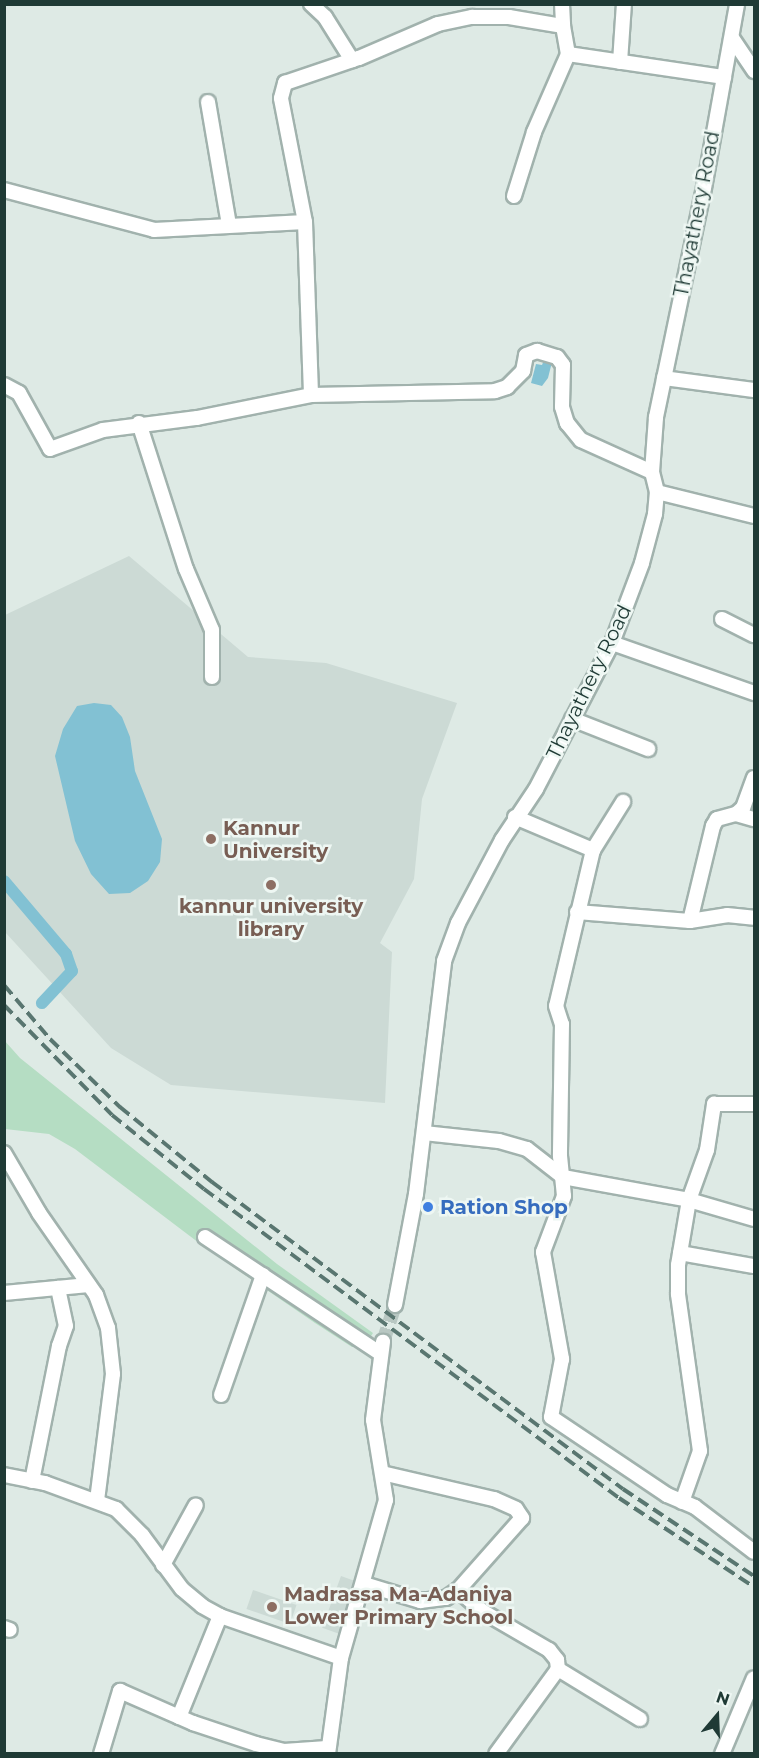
<!DOCTYPE html>
<style>
body{margin:0}
#map{position:relative;width:759px;height:1758px;overflow:hidden;background:#deeae5;font-family:Montserrat,sans-serif}
div>[style]{position:absolute}
[style*='--x']{left:calc(var(--x)*1px);top:calc(var(--y)*1px);width:calc(var(--w)*1px);rotate:calc(var(--a)*1deg)}
.built>*{inset:0;background:#ccdad5;transform-origin:0 0}
.green>*{inset:0;background:#b5ddc3}
.water>*{inset:0;background:#82c1d3}
.canal>*{height:12px;margin:-6px;padding:0 6px;transform-origin:6px;border-radius:6px;background:#82c1d3}
.minor-tunnel>*{height:14px;margin-top:-7px;transform-origin:0;background:repeating-linear-gradient(90deg,#b8c7c2 0 14px,transparent 0 21px)}
.roads{filter:drop-shadow(2px 0 #a1b2ad) drop-shadow(-2px 0 #a1b2ad) drop-shadow(0 2px #a1b2ad) drop-shadow(0 -2px #a1b2ad)}
.minor>*{height:14px;margin:-7px;padding:0 7px;transform-origin:7px;border-radius:7px;background:#fff}
.rail>*{height:4px;margin-top:-2px;transform-origin:0;background:repeating-linear-gradient(90deg,#597670 0 12px,transparent 0 18px)}
.dots>*{width:16px;height:16px;translate:-50% -50%;box-sizing:border-box;border:3px solid #eef7f3;border-radius:50%}
span{translate:-50% -50%;white-space:nowrap;text-align:center;line-height:1.15;-webkit-text-stroke:5px #eef7f3;paint-order:stroke}
.street-label{font-size:20px;color:#1f3a35}
.education-label{font-size:20px;color:#785e54;font-weight:700}
.left{translate:0 -50%;text-align:left}
.shop-label{font-size:20px;color:#366cbe;font-weight:700}
.frame{position:absolute;inset:0;border:6px solid #1f3a35;pointer-events:none}
.north{position:absolute;left:687px;top:1686px;width:60px;height:60px;-webkit-text-stroke:4px #eef7f3;paint-order:stroke;rotate:19deg;font-size:16px;font-weight:700;line-height:24px;text-align:center;color:#1f3a35}
.north::after{content:'';display:block;margin:auto;width:21px;height:27px;background:#1f3a35;clip-path:polygon(50% 0,100% 100%,50% 72%,0 100%)}
</style>
<div id="map">
<div class="built">
<div style="clip-path:polygon(129px 556px,248px 657px,326px 663px,457px 703px,422px 799px,414px 879px,380px 943px,392px 952px,385px 1103px,171px 1085px,111px 1048px,5px 932px,5px 615px)"></div>
<div style="left:341px;top:1576px;width:20px;height:55px;rotate:20deg"></div>
<div style="left:253px;top:1590px;width:46px;height:20px;rotate:19deg"></div>
</div>
<div class="green">
<div style="clip-path:polygon(4px 1040px,20px 1058px,277px 1264px,373px 1333px,364px 1347px,352px 1347px,315px 1323px,207px 1249px,75px 1149px,49px 1134px,5px 1129px)"></div>
</div>
<div class="water">
<div style="clip-path:polygon(544px 360px,552px 362px,548px 378px,542px 386px,531px 383px,536px 364px,542px 365px)"></div>
<div style="clip-path:polygon(94px 703px,111px 705px,122px 717px,130px 737px,135px 771px,162px 839px,160px 862px,148px 881px,130px 893px,109px 894px,91px 874px,75px 841px,55px 756px,63px 729px,77px 706px)"></div>
</div>
<div class="canal">
<div style="--x:4;--y:881;--w:96;--a:49.7"></div>
<div style="--x:66;--y:954;--w:18;--a:71"></div>
<div style="--x:72;--y:971;--w:44;--a:133.2"></div>
</div>
<div class="minor-tunnel">
<div style="--x:383;--y:1342;--w:39;--a:-72"></div>
</div>
<div class="roads">
<div class="minor">
<div style="--x:311;--y:4;--w:19;--a:43"></div>
<div style="--x:325;--y:17;--w:51;--a:57.9"></div>
<div style="--x:562;--y:4;--w:22;--a:87"></div>
<div style="--x:732;--y:38;--w:40;--a:56"></div>
<div style="--x:620;--y:62;--w:58;--a:-86.1"></div>
<div style="--x:208;--y:102;--w:125;--a:80.3"></div>
<div style="--x:4;--y:190;--w:155;--a:14.9"></div>
<div style="--x:154;--y:230;--w:151;--a:-3"></div>
<div style="--x:305;--y:222;--w:126;--a:-101"></div>
<div style="--x:281;--y:98;--w:16;--a:-75"></div>
<div style="--x:285;--y:83;--w:78;--a:-18.7"></div>
<div style="--x:359;--y:58;--w:86;--a:-23.3"></div>
<div style="--x:438;--y:24;--w:35;--a:-12"></div>
<div style="--x:472;--y:17;--w:37;--a:0"></div>
<div style="--x:509;--y:17;--w:55;--a:9.5"></div>
<div style="--x:563;--y:26;--w:28;--a:80"></div>
<div style="--x:568;--y:54;--w:158;--a:8.4"></div>
<div style="--x:514;--y:196;--w:67;--a:-72.6"></div>
<div style="--x:534;--y:132;--w:85;--a:-66.4"></div>
<div style="--x:305;--y:222;--w:173;--a:88"></div>
<div style="--x:664;--y:378;--w:91;--a:7.6"></div>
<div style="--x:4;--y:385;--w:17;--a:28"></div>
<div style="--x:19;--y:393;--w:64;--a:61"></div>
<div style="--x:50;--y:449;--w:56;--a:-19.7"></div>
<div style="--x:103;--y:430;--w:95;--a:-7.3"></div>
<div style="--x:197;--y:418;--w:116;--a:-11.4"></div>
<div style="--x:311;--y:395;--w:184;--a:-1.2"></div>
<div style="--x:495;--y:391;--w:13;--a:-18"></div>
<div style="--x:507;--y:387;--w:23;--a:-45"></div>
<div style="--x:523;--y:371;--w:16;--a:-79"></div>
<div style="--x:526;--y:355;--w:12;--a:-20"></div>
<div style="--x:537;--y:351;--w:21;--a:17"></div>
<div style="--x:557;--y:357;--w:10;--a:53"></div>
<div style="--x:563;--y:365;--w:42;--a:91.4"></div>
<div style="--x:562;--y:407;--w:17;--a:73"></div>
<div style="--x:567;--y:423;--w:22;--a:51"></div>
<div style="--x:581;--y:440;--w:78;--a:24.3"></div>
<div style="--x:139;--y:423;--w:153;--a:72.2"></div>
<div style="--x:186;--y:569;--w:66;--a:66.9"></div>
<div style="--x:212;--y:630;--w:47;--a:90"></div>
<div style="--x:657;--y:492;--w:100;--a:13.9"></div>
<div style="--x:722;--y:619;--w:36;--a:27"></div>
<div style="--x:612;--y:643;--w:151;--a:19.4"></div>
<div style="--x:572;--y:719;--w:82;--a:21.5"></div>
<div style="--x:736;--y:814;--w:19;--a:16"></div>
<div style="--x:515;--y:817;--w:85;--a:22.9"></div>
<div style="--x:593;--y:850;--w:160;--a:103.3"></div>
<div style="--x:556;--y:1006;--w:19;--a:72"></div>
<div style="--x:562;--y:1024;--w:132;--a:90.9"></div>
<div style="--x:560;--y:1156;--w:40;--a:84.3"></div>
<div style="--x:564;--y:1196;--w:60;--a:110.6"></div>
<div style="--x:543;--y:1252;--w:109;--a:79.9"></div>
<div style="--x:562;--y:1359;--w:59;--a:100.7"></div>
<div style="--x:551;--y:1417;--w:140;--a:33.9"></div>
<div style="--x:667;--y:1495;--w:30;--a:23"></div>
<div style="--x:695;--y:1507;--w:74;--a:37.3"></div>
<div style="--x:593;--y:850;--w:57;--a:-58"></div>
<div style="--x:577;--y:912;--w:113;--a:4.6"></div>
<div style="--x:690;--y:921;--w:37;--a:-9"></div>
<div style="--x:727;--y:915;--w:27;--a:6"></div>
<div style="--x:690;--y:921;--w:98;--a:-76.4"></div>
<div style="--x:713;--y:826;--w:8;--a:-60"></div>
<div style="--x:717;--y:819;--w:20;--a:-15"></div>
<div style="--x:736;--y:814;--w:9;--a:-41"></div>
<div style="--x:743;--y:808;--w:32;--a:-70"></div>
<div style="--x:424;--y:1133;--w:75;--a:6.1"></div>
<div style="--x:499;--y:1141;--w:29;--a:16"></div>
<div style="--x:527;--y:1149;--w:46;--a:37.9"></div>
<div style="--x:563;--y:1177;--w:128;--a:10.3"></div>
<div style="--x:689;--y:1200;--w:68;--a:16.3"></div>
<div style="--x:4;--y:1153;--w:69;--a:59.7"></div>
<div style="--x:39;--y:1213;--w:100;--a:55.2"></div>
<div style="--x:96;--y:1295;--w:35;--a:70"></div>
<div style="--x:108;--y:1328;--w:46;--a:83.8"></div>
<div style="--x:113;--y:1374;--w:128;--a:97.2"></div>
<div style="--x:205;--y:1237;--w:211;--a:33.6"></div>
<div style="--x:680;--y:1253;--w:75;--a:10"></div>
<div style="--x:4;--y:1293;--w:85;--a:-5.4"></div>
<div style="--x:395;--y:1305;--w:113;--a:-79.3"></div>
<div style="--x:416;--y:1194;--w:235;--a:-83.1"></div>
<div style="--x:444;--y:961;--w:40;--a:-69.8"></div>
<div style="--x:458;--y:923;--w:94;--a:-62.1"></div>
<div style="--x:502;--y:840;--w:61;--a:-56.3"></div>
<div style="--x:536;--y:789;--w:165;--a:-62.5"></div>
<div style="--x:612;--y:643;--w:85;--a:-69.4"></div>
<div style="--x:642;--y:563;--w:51;--a:-75.1"></div>
<div style="--x:655;--y:514;--w:22;--a:-85"></div>
<div style="--x:657;--y:492;--w:21;--a:-104"></div>
<div style="--x:652;--y:472;--w:55;--a:-85.8"></div>
<div style="--x:656;--y:417;--w:234;--a:-78.2"></div>
<div style="--x:704;--y:188;--w:187;--a:-79.8"></div>
<div style="--x:221;--y:1395;--w:127;--a:-70.7"></div>
<div style="--x:382;--y:1473;--w:115;--a:13.1"></div>
<div style="--x:494;--y:1499;--w:24;--a:24"></div>
<div style="--x:516;--y:1509;--w:11;--a:56"></div>
<div style="--x:522;--y:1518;--w:96;--a:131.6"></div>
<div style="--x:458;--y:1590;--w:32;--a:41"></div>
<div style="--x:482;--y:1611;--w:78;--a:30.2"></div>
<div style="--x:549;--y:1650;--w:13;--a:51"></div>
<div style="--x:557;--y:1660;--w:9;--a:84"></div>
<div style="--x:558;--y:1669;--w:105;--a:126.1"></div>
<div style="--x:4;--y:1475;--w:42;--a:11"></div>
<div style="--x:45;--y:1483;--w:76;--a:20.1"></div>
<div style="--x:116;--y:1509;--w:37;--a:45"></div>
<div style="--x:142;--y:1535;--w:67;--a:53.5"></div>
<div style="--x:182;--y:1589;--w:26;--a:40"></div>
<div style="--x:202;--y:1606;--w:21;--a:29"></div>
<div style="--x:220;--y:1616;--w:128;--a:19.1"></div>
<div style="--x:32;--y:1481;--w:138;--a:-78.7"></div>
<div style="--x:59;--y:1346;--w:21;--a:-71"></div>
<div style="--x:66;--y:1326;--w:39;--a:-102"></div>
<div style="--x:682;--y:1502;--w:54;--a:-70.6"></div>
<div style="--x:700;--y:1451;--w:159;--a:-98"></div>
<div style="--x:678;--y:1294;--w:29;--a:-90"></div>
<div style="--x:678;--y:1265;--w:66;--a:-80.4"></div>
<div style="--x:689;--y:1200;--w:53;--a:-70.2"></div>
<div style="--x:707;--y:1150;--w:47;--a:-81.3"></div>
<div style="--x:714;--y:1104;--w:40;--a:0"></div>
<div style="--x:163;--y:1565;--w:68;--a:-61.2"></div>
<div style="--x:364;--y:1584;--w:59;--a:16.9"></div>
<div style="--x:420;--y:1601;--w:26;--a:-7"></div>
<div style="--x:446;--y:1598;--w:14;--a:-34"></div>
<div style="--x:4;--y:1628;--w:6;--a:18"></div>
<div style="--x:558;--y:1669;--w:96;--a:31.4"></div>
<div style="--x:179;--y:1717;--w:109;--a:-67.9"></div>
<div style="--x:101;--y:1754;--w:66;--a:-73.2"></div>
<div style="--x:120;--y:1691;--w:80;--a:23.7"></div>
<div style="--x:193;--y:1723;--w:66;--a:18.4"></div>
<div style="--x:256;--y:1744;--w:29;--a:14"></div>
<div style="--x:284;--y:1751;--w:43;--a:-4"></div>
<div style="--x:328;--y:1754;--w:97;--a:-82.3"></div>
<div style="--x:341;--y:1658;--w:164;--a:-74.1"></div>
<div style="--x:386;--y:1500;--w:81;--a:-99.2"></div>
<div style="--x:373;--y:1420;--w:79;--a:-82.7"></div>
<div style="--x:722;--y:1754;--w:82;--a:-67.2"></div>
</div>
</div>
<div class="rail">
<div style="--x:4;--y:985;--w:71;--a:49.6"></div>
<div style="--x:50;--y:1039;--w:98;--a:44.2"></div>
<div style="--x:120;--y:1107;--w:119;--a:39.2"></div>
<div style="--x:212;--y:1182;--w:513;--a:36.76"></div>
<div style="--x:623;--y:1489;--w:157;--a:33.6"></div>
<div style="--x:4;--y:1005;--w:154;--a:45.5"></div>
<div style="--x:112;--y:1115;--w:118;--a:38.8"></div>
<div style="--x:204;--y:1189;--w:517;--a:36.67"></div>
<div style="--x:619;--y:1498;--w:162;--a:33.4"></div>
</div>
<div class="dots">
<div style="left:211px;top:839px;background:#8d6e63"></div>
<div style="left:271px;top:885px;background:#8d6e63"></div>
<div style="left:428px;top:1207px;background:#3f7fe0"></div>
<div style="left:272px;top:1607px;background:#8d6e63"></div>
</div>
<div class="street-label">
<span style="left:697px;top:214px;rotate:-79deg">Thayathery Road</span>
<span style="left:589px;top:682px;rotate:-64deg">Thayathery Road</span>
</div>
<div class="education-label">
<span class="left" style="left:223px;top:840px">Kannur<br>University</span>
<span style="left:271px;top:918px">kannur university<br>library</span>
<span class="left" style="left:284px;top:1606px">Madrassa Ma-Adaniya<br>Lower Primary School</span>
</div>
<div class="shop-label">
<span class="left" style="left:440px;top:1207px">Ration Shop</span>
</div>
<div class="frame"></div>
<div class="north">N</div>
</div>
